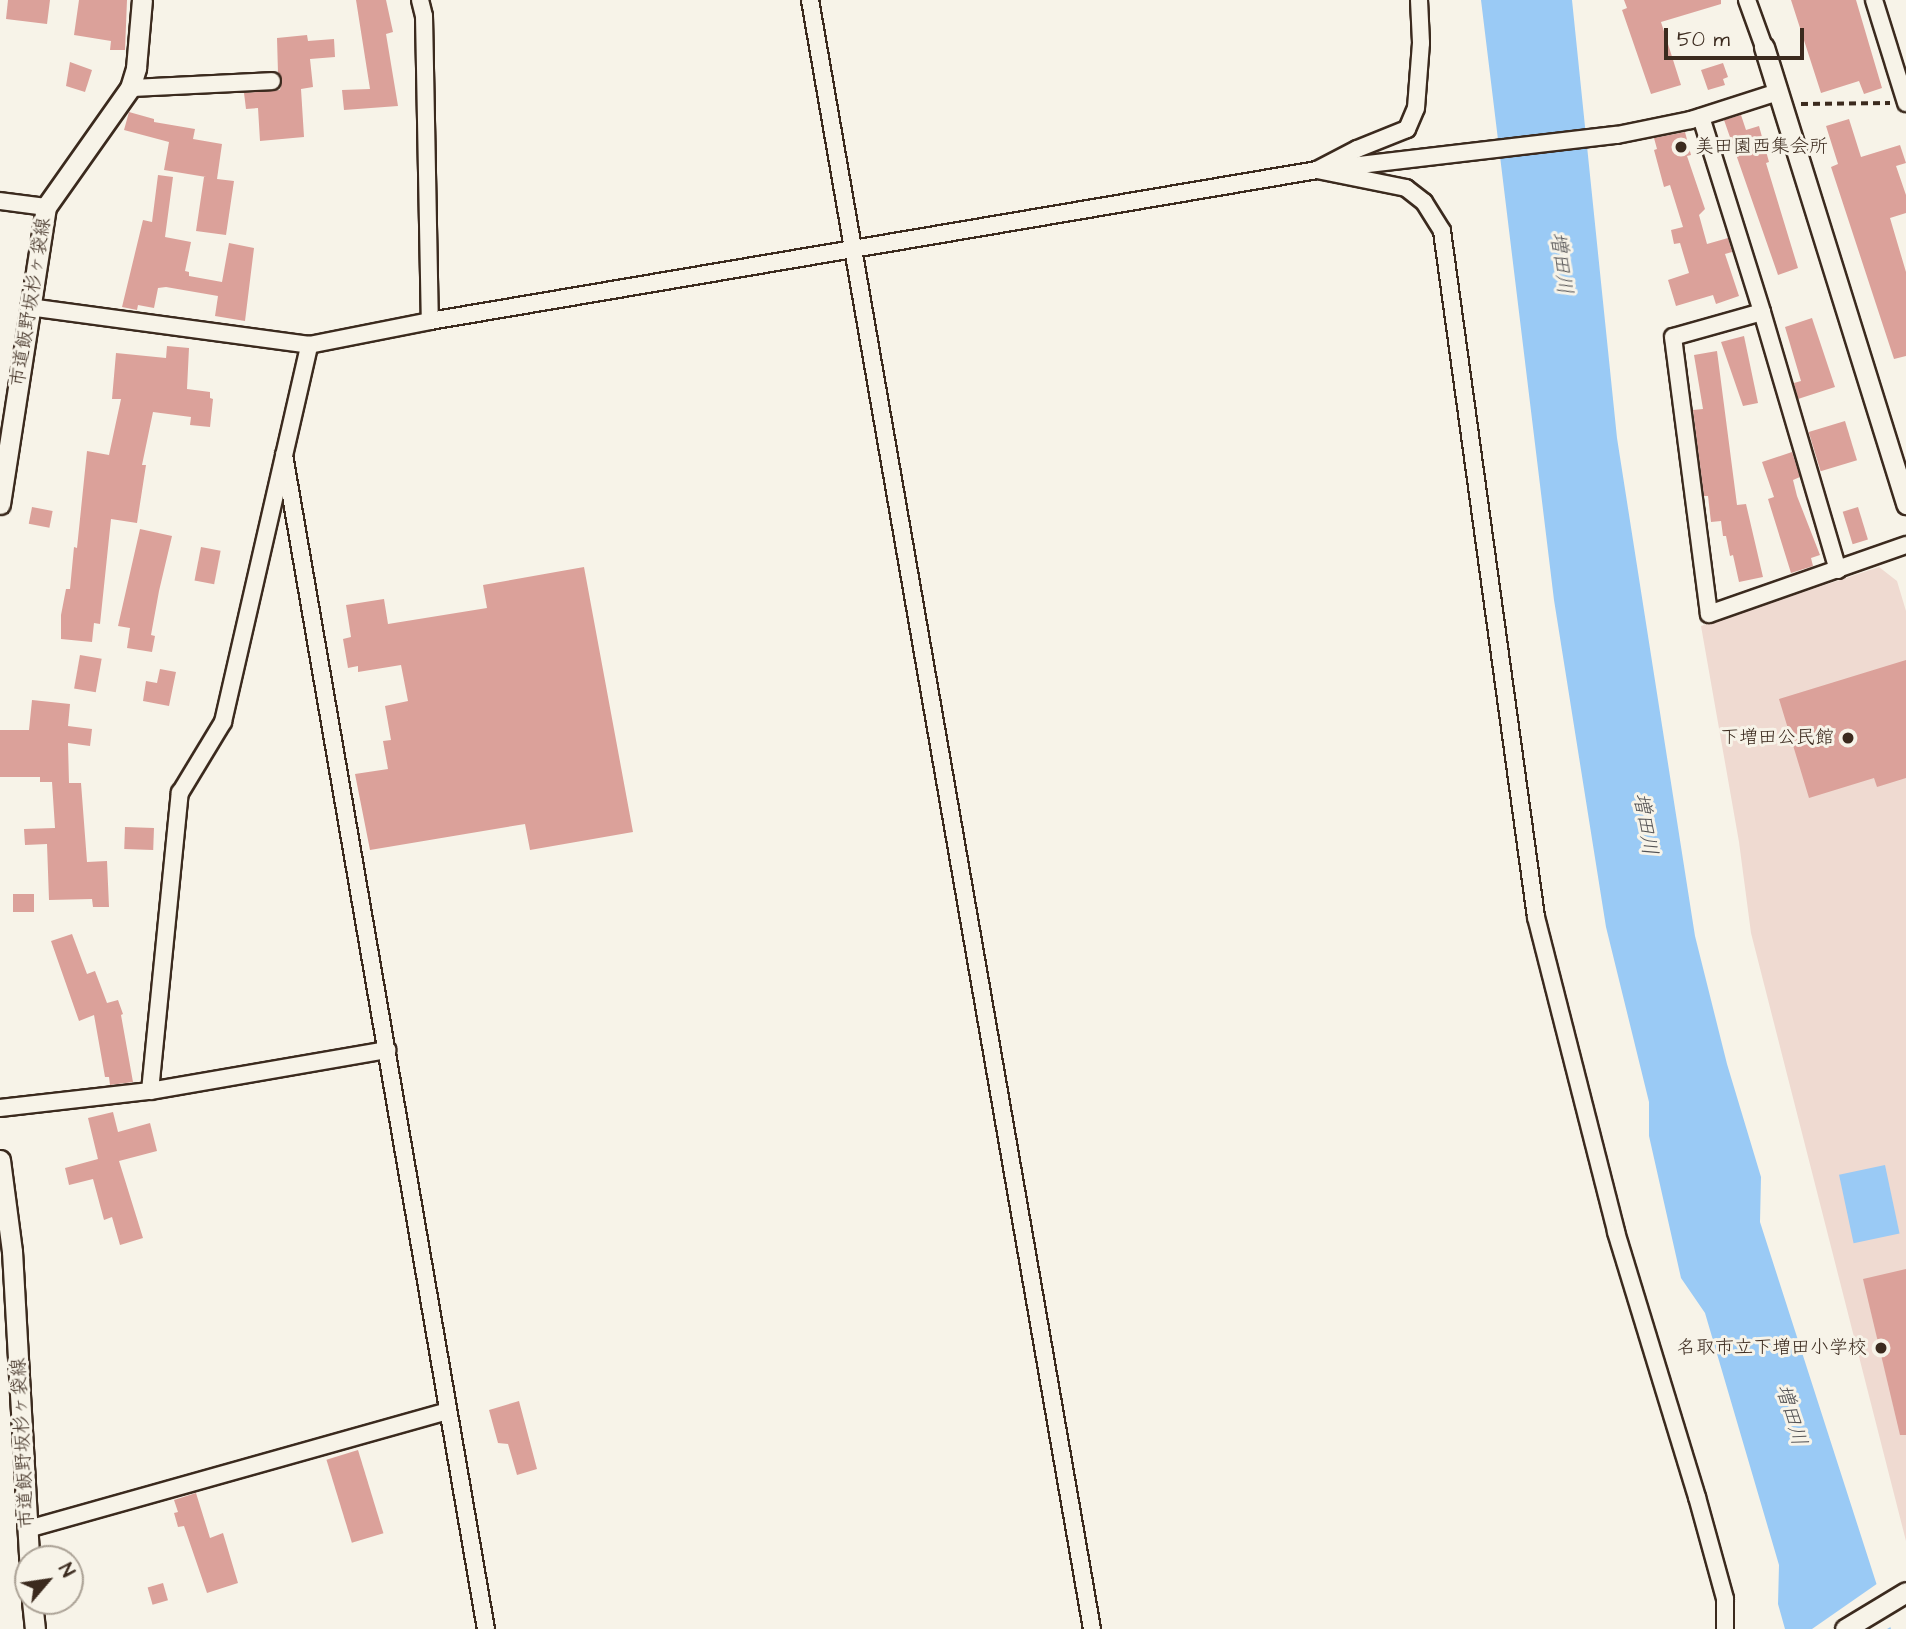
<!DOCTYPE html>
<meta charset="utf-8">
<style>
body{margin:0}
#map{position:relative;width:1906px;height:1629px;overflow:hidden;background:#f7f3e8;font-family:"Architects Daughter","Klee One",sans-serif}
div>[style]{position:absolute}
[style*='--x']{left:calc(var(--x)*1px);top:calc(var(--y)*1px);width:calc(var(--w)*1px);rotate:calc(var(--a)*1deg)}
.built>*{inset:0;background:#efdad1}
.water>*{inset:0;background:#9acaf5;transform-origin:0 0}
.pier>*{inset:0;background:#f7f3e8}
.building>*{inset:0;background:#dba19a;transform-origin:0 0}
.path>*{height:3.5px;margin-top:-1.75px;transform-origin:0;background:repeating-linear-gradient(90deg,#3b2a1e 0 7px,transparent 0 12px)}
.roads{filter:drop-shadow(2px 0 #3b2a1e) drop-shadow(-2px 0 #3b2a1e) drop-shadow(0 2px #3b2a1e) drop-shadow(0 -2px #3b2a1e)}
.minor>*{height:16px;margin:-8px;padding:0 8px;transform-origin:8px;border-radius:8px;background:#f7f3e8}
.tertiary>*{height:19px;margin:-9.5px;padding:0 9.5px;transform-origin:9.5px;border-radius:9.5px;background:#f7f3e8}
.dots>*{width:19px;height:19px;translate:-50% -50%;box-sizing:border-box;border:4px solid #f7f3e8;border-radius:50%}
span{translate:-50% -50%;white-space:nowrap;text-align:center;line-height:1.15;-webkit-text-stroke:6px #f7f3e8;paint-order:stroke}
.poi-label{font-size:19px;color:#3b2a1e}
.left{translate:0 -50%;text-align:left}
.right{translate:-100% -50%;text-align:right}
.street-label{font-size:19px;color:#3b2a1e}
.water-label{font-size:21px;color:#535254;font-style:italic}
.north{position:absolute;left:14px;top:1545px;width:70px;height:70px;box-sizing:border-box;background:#f7f3e8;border:2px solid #aca397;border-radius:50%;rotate:61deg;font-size:19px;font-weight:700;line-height:28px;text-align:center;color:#3b2a1e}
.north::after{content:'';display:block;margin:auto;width:24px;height:32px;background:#3b2a1e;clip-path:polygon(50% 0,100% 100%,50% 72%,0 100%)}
.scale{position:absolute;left:1664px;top:28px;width:140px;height:32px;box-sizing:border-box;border:4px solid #3b2a1e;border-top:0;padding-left:9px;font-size:21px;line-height:24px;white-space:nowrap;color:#3b2a1e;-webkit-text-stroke:5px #f7f3e8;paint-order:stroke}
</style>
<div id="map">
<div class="built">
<div style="clip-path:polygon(1879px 567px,1897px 581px,1906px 611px,1906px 1541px,1751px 933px,1739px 842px,1701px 626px)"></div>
</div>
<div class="water">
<div style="clip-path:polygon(1481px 0,1572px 0,1617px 438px,1695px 936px,1727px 1064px,1761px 1177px,1760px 1222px,1891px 1629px,1785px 1629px,1778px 1604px,1779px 1565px,1705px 1313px,1681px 1278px,1649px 1136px,1649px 1102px,1606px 927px,1554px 600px)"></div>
<div style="left:1885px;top:1165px;width:70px;height:47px;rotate:78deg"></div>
</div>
<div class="pier">
<div style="clip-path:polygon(1881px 1581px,1894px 1625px,1887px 1629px,1812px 1629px)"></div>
</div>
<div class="building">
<div style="clip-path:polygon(8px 0,50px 0,47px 24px,6px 19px)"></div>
<div style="clip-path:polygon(79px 0,127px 0,125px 50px,110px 50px,111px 41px,74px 35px)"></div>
<div style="clip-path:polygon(356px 0,386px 0,393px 32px,386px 34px,398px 106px,344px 110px,342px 90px,370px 89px)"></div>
<div style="clip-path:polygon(1624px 0,1721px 0,1721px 4px,1661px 22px,1681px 85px,1651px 94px,1622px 10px,1627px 8px)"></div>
<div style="clip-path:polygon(1791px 0,1856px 0,1882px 88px,1864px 94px,1859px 81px,1821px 93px)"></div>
<div style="clip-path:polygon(307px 35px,308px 41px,334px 39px,335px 57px,310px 59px,313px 87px,301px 89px,304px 137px,260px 141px,258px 108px,246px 109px,244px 93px,280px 90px,282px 80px,278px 73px,277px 38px)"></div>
<div style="clip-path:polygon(70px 62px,92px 70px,85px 92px,66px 86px)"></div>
<div style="clip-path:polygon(1723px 63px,1728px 77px,1723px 79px,1725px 85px,1708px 90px,1701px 70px)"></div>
<div style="clip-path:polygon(129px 112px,154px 119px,154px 122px,195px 129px,193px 139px,222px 144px,217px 179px,234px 181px,226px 235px,196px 231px,204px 177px,206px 177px,164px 170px,169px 142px,124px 130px)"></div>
<div style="clip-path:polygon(1741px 115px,1746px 130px,1759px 126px,1769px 162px,1766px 163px,1798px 268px,1778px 275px,1724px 120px)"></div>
<div style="clip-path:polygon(1849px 119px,1861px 157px,1900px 145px,1906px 163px,1896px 166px,1906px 195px,1906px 213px,1890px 218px,1906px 272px,1906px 356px,1894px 359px,1831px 167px,1838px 164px,1826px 126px)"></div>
<div style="clip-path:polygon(1685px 132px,1691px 155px,1687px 156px,1705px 209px,1699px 215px,1707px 244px,1728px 238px,1732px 252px,1725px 254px,1739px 296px,1716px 304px,1713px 295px,1676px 306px,1668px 280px,1689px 273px,1680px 243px,1674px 244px,1671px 230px,1683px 227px,1670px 185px,1664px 187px,1654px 150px,1657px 149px,1654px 138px)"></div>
<div style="clip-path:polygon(158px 175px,173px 177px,165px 237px,191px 242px,185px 271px,189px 272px,189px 276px,222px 282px,229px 243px,254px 248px,245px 321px,215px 316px,218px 296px,166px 287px,158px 288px,154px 308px,138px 305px,137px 310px,122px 307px,143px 220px,152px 222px)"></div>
<div style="clip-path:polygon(1812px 318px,1835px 387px,1798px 399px,1794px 383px,1801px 381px,1785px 327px)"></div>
<div style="clip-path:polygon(1744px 336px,1758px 403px,1743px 406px,1721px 342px)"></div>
<div style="clip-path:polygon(167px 346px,189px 348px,187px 389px,210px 392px,210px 398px,213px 399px,210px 427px,190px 425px,191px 417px,153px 412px,142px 465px,146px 465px,137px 523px,111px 519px,100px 624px,94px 623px,92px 642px,61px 639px,61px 615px,66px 589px,70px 589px,74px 547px,77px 548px,87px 451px,109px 455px,121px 399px,112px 399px,116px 353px,166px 358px)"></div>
<div style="clip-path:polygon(1717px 351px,1737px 505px,1746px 504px,1763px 577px,1739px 582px,1733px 555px,1730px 556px,1726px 536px,1723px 536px,1721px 521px,1711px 522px,1708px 496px,1704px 496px,1693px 410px,1703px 409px,1694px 355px)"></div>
<div style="left:1845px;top:421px;width:41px;height:38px;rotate:73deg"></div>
<div style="clip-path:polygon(1792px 452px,1800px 477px,1793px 480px,1797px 496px,1820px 555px,1811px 558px,1813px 566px,1791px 573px,1768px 499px,1774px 497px,1762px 462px)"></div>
<div style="left:32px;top:507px;width:21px;height:17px;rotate:11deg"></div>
<div style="left:1858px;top:507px;width:34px;height:16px;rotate:73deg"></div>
<div style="clip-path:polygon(140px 529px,172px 536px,159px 591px,151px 635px,155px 636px,152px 652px,127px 648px,130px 628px,118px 626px)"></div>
<div style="left:201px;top:547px;width:20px;height:34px;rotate:11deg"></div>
<div style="clip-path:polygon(584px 567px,633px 832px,530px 850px,525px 824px,370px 850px,355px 774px,388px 769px,383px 741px,391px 740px,385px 706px,408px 701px,401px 665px,358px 672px,358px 666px,348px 668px,343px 639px,351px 637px,346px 605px,384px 599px,388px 624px,487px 608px,483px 585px)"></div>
<div style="left:80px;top:655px;width:22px;height:34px;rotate:10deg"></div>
<div style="clip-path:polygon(1906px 660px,1906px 778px,1877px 787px,1874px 778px,1809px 798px,1779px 699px)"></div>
<div style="clip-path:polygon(160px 669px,176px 672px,169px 706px,143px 701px,146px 681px,157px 683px)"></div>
<div style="clip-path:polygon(32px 700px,70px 704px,68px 726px,92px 729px,90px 746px,68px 743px,69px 783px,81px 783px,87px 862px,107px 861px,109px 907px,93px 907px,92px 899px,49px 900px,47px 844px,25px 845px,24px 829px,55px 828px,52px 782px,40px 782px,40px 777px,0 777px,0 730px,29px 730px)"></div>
<div style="left:125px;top:827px;width:29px;height:22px;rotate:2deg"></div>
<div style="left:13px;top:894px;width:21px;height:18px"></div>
<div style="clip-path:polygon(72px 934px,87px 974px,95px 971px,107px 1003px,118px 1000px,123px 1014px,121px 1015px,133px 1082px,110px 1085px,109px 1077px,105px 1077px,94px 1015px,79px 1021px,51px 941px)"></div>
<div style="clip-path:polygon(113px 1112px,118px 1132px,150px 1123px,157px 1151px,119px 1161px,143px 1238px,120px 1245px,112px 1217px,104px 1220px,93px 1179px,69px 1185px,65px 1168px,98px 1159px,88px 1118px)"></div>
<div style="clip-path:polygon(1906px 1269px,1906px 1435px,1900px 1435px,1863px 1279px)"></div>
<div style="clip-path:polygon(519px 1401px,537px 1469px,517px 1475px,508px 1444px,498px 1443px,489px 1410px)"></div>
<div style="left:358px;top:1450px;width:87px;height:33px;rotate:73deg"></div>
<div style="clip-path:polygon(196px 1493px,210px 1538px,223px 1533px,238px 1583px,207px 1593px,184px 1526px,178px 1527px,174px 1513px,178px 1512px,174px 1500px)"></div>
<div style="left:163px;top:1583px;width:18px;height:16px;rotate:74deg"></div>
</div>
<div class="path">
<div style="--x:1801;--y:104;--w:89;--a:-0.6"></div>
</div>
<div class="roads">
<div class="minor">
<div style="--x:420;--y:0;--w:16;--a:76"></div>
<div style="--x:424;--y:16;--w:305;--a:88.9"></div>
<div style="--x:810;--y:0;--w:1653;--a:80.18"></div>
<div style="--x:1419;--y:0;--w:43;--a:87.3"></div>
<div style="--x:1421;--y:43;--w:65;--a:94.4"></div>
<div style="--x:1416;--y:108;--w:23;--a:113"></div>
<div style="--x:1407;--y:129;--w:54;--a:158.2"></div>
<div style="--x:1357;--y:149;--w:45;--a:152.3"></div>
<div style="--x:1317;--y:170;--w:91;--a:11.4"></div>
<div style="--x:1406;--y:188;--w:23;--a:38"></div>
<div style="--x:1424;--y:202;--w:34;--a:58"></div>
<div style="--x:1442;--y:231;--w:692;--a:82.2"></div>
<div style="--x:1536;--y:917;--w:325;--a:75.7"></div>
<div style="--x:1616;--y:1232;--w:277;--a:73"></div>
<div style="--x:1697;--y:1497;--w:106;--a:74.6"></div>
<div style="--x:1725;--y:1599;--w:30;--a:90"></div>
<div style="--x:1747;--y:0;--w:50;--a:70.1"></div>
<div style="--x:1874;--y:0;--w:108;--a:72.7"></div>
<div style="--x:130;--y:88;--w:142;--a:-2.8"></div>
<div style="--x:1701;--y:117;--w:204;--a:72.6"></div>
<div style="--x:1762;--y:312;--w:92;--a:164.3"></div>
<div style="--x:1673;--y:337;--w:279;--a:82.6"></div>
<div style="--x:1709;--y:614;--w:209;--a:-19.3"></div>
<div style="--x:0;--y:201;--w:46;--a:7.4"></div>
<div style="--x:29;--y:307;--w:283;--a:7.7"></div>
<div style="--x:309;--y:345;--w:123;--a:-11.2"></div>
<div style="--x:430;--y:321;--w:900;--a:-9.66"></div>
<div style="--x:1317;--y:170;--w:302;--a:-6.7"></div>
<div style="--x:1617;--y:135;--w:76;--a:-11.5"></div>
<div style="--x:1691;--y:120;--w:91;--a:-17.8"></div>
<div style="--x:1762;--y:312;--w:269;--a:73.6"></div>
<div style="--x:284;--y:455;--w:1191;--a:80.24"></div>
<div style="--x:150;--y:1091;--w:300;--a:-84.3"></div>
<div style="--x:180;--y:793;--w:83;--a:-58.8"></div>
<div style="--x:223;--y:722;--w:387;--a:-77.1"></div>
<div style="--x:0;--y:1108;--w:151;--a:-6.5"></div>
<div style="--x:150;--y:1091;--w:241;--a:-9.8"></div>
<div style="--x:28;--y:1529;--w:436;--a:-15.7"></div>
</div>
<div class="tertiary">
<div style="--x:1764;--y:47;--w:479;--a:72.7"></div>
<div style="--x:0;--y:504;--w:301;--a:-81.2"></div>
<div style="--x:46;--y:207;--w:146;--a:-54.8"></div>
<div style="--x:130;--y:88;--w:21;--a:-73"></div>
<div style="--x:136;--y:68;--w:68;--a:-85"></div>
<div style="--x:0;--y:1160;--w:92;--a:82.5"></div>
<div style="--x:12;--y:1251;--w:308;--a:86.8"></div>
<div style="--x:32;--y:1601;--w:28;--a:84"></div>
<div style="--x:1845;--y:1629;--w:71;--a:-31.2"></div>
</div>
</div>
<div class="dots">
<div style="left:1681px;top:147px;background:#3b2a1e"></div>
<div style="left:1848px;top:738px;background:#3b2a1e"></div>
<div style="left:1881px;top:1348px;background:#3b2a1e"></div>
</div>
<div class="poi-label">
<span class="left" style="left:1695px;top:147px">美田園西集会所</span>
<span class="right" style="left:1834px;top:738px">下増田公民館</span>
<span class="right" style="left:1867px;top:1348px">名取市立下増田小学校</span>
</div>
<div class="street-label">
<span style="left:31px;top:302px;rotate:-81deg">市道飯野坂杉ヶ袋線</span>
<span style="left:23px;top:1443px;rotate:-93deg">市道飯野坂杉ヶ袋線</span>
</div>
<div class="water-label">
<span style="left:1561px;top:263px;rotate:83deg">増田川</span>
<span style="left:1645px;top:824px;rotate:81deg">増田川</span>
<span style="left:1791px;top:1415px;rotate:74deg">増田川</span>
</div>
<div class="north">N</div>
<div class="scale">50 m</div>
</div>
